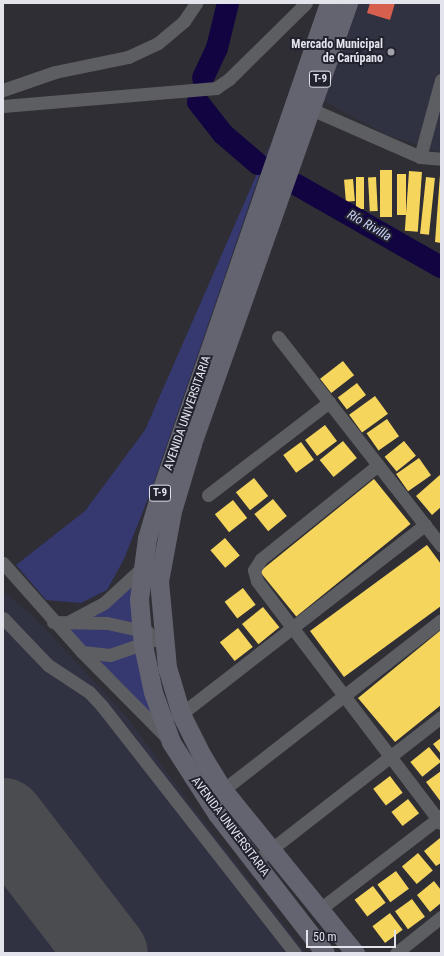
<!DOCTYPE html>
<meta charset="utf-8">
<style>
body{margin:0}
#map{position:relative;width:444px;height:956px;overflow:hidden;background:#2e2e34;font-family:"Roboto Condensed",sans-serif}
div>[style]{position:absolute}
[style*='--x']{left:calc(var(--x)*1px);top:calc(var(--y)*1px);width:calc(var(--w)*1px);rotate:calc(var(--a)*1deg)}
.built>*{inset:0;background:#303242}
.green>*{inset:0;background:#363870}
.homes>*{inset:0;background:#f6d55c;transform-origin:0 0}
.shops>*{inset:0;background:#d6604d}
.river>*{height:22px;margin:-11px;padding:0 11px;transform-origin:11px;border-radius:11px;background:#110441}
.runway>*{height:81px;margin:-40.5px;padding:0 40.5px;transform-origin:40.5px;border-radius:40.5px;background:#4b4c50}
.minor>*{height:13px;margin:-6.5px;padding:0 6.5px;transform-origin:6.5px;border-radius:6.5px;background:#5d5e62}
.highway>*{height:19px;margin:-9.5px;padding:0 9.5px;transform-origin:9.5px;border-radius:9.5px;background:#636470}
.dots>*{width:11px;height:11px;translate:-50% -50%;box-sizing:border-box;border:2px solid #21222e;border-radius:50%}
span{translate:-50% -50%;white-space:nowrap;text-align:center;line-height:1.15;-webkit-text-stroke:4px #21222e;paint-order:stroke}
.shield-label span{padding:1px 3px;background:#21222e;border:1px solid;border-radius:3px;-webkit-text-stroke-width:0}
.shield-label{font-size:11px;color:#e2e3eb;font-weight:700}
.poi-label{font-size:12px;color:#e2e3eb;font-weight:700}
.right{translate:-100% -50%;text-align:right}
.street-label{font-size:12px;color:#e2e3eb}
.water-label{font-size:13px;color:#cbd1fa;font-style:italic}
.frame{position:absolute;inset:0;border:4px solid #e2e3eb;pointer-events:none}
.scale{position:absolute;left:306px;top:930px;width:90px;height:18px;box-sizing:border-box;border:2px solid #e2e3eb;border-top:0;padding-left:5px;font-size:12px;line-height:14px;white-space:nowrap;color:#e2e3eb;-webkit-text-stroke:3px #21222e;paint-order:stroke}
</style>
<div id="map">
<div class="built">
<div style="clip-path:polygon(358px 3px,441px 3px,441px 153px,385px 134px,322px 100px)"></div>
<div style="clip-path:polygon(3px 591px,33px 616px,128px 718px,187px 800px,306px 953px,3px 953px)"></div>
</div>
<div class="green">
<div style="clip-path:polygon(270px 144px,151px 491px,124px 559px,107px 590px,81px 603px,46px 600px,16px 565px,85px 511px,145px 430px)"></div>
<div style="clip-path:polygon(141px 569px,139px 599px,171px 742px,53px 622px,66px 623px)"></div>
</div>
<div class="homes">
<div style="left:380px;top:170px;width:12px;height:47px"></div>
<div style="left:409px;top:171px;width:13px;height:60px;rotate:4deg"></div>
<div style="left:397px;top:174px;width:9px;height:41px"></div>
<div style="clip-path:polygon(440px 175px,441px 175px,441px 243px,435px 242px)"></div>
<div style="left:356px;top:177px;width:8px;height:32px"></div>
<div style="left:376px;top:177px;width:34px;height:8px;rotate:87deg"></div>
<div style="left:426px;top:177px;width:9px;height:57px;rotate:6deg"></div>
<div style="left:353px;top:179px;width:22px;height:9px;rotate:85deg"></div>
<div style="left:343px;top:361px;width:18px;height:29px;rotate:52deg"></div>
<div style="left:357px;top:383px;width:15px;height:24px;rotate:53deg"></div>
<div style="left:375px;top:396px;width:22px;height:32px;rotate:54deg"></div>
<div style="left:387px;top:419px;width:21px;height:25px;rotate:55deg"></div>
<div style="left:325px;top:425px;width:20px;height:25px;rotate:53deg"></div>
<div style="left:343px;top:441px;width:22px;height:30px;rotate:51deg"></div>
<div style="left:404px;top:441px;width:19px;height:25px;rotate:51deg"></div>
<div style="left:301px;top:442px;width:22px;height:22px;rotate:54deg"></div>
<div style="left:419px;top:458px;width:21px;height:28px;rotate:55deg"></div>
<div style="clip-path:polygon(441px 474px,441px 507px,432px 515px,416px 496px)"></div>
<div style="left:254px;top:478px;width:23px;height:23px;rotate:52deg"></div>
<div style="left:374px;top:479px;width:58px;height:147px;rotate:51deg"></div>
<div style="left:273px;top:499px;width:22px;height:24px;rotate:51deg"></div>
<div style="left:233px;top:500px;width:23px;height:23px;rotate:52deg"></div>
<div style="left:225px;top:538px;width:23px;height:19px;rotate:50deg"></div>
<div style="clip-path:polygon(427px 545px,441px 564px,441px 606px,344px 677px,310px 631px)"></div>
<div style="left:243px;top:588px;width:21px;height:23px;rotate:53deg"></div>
<div style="left:263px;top:607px;width:26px;height:27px;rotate:51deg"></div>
<div style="left:238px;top:628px;width:24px;height:23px;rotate:52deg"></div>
<div style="clip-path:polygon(441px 630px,441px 705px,395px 742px,358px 698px)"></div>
<div style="clip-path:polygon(441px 738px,441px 754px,433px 744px)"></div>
<div style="left:429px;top:747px;width:19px;height:24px;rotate:51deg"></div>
<div style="clip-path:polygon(441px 771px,441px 802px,426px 782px)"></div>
<div style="left:390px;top:776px;width:21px;height:21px;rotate:53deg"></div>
<div style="left:408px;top:799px;width:18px;height:21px;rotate:52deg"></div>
<div style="clip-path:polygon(440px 838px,441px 863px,436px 866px,424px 851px)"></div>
<div style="left:418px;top:853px;width:23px;height:21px;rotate:50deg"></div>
<div style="left:396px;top:871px;width:22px;height:23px;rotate:54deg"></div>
<div style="clip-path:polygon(434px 881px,441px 890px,441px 903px,430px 912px,417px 895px)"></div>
<div style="left:373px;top:886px;width:21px;height:23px;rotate:53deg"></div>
<div style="left:412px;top:899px;width:22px;height:21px;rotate:54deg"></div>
<div style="left:390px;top:913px;width:21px;height:22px;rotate:53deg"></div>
</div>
<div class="shops">
<div style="clip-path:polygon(370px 3px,395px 3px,390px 20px,367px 13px)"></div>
</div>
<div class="river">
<div style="--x:203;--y:78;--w:33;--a:-65"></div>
<div style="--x:217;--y:48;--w:46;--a:-76.3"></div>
<div style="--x:198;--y:102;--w:41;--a:52"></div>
<div style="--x:223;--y:134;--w:46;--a:40.6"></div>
<div style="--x:297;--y:185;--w:166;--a:29.7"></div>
</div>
<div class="runway">
<div style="--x:3;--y:818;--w:170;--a:52.4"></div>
</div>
<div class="minor">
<div style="--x:3;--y:90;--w:55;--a:-19.1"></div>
<div style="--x:55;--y:72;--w:75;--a:-11.6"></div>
<div style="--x:128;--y:57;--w:33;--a:-25"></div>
<div style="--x:158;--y:43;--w:34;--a:-40"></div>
<div style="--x:184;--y:21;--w:22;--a:-56"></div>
<div style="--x:3;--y:106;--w:214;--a:-4.8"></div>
<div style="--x:216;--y:88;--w:16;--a:-35"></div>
<div style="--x:229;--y:79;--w:108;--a:-44.6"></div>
<div style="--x:304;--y:106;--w:127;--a:23.7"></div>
<div style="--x:420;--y:157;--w:21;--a:5"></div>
<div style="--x:420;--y:157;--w:80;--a:-74.7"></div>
<div style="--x:278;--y:337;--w:265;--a:52"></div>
<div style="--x:378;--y:465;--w:150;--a:141.2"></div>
<div style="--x:261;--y:559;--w:13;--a:122"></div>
<div style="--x:254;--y:570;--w:11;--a:75"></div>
<div style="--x:257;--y:581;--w:304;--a:52.8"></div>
<div style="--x:208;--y:495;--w:153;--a:-37.5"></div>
<div style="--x:3;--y:563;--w:119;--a:48.4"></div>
<div style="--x:82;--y:652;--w:28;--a:6"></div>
<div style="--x:110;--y:655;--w:55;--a:-19.1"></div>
<div style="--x:3;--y:618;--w:65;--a:46.2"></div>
<div style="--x:48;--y:665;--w:49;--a:33.4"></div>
<div style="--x:89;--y:692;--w:19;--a:47"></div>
<div style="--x:102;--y:706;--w:313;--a:52"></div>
<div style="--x:70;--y:621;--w:38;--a:-28"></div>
<div style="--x:104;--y:603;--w:50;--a:-42.6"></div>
<div style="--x:53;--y:622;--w:54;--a:1.1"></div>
<div style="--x:107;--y:623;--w:42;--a:12.4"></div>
<div style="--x:82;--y:652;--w:122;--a:45.3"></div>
<div style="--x:181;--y:714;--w:309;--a:-37.8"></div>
<div style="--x:223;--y:790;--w:276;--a:-37.9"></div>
<div style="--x:256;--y:861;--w:234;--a:-37.9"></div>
<div style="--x:320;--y:909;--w:153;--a:-37.5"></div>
<div style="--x:396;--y:953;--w:58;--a:-38.7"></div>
</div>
<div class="highway">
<div style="--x:348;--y:3;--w:468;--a:109.5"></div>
<div style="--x:192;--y:444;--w:70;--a:106.6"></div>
<div style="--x:172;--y:511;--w:71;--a:100.5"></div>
<div style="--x:159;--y:581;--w:86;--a:84.7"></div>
<div style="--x:167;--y:667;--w:49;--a:73.4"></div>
<div style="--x:181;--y:714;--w:45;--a:63.4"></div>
<div style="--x:201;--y:754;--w:42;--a:58.6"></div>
<div style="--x:223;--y:790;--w:210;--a:51"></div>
<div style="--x:325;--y:953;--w:176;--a:-127.8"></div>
<div style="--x:217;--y:814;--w:85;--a:-122.6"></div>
<div style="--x:171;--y:742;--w:53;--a:-109.8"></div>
<div style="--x:153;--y:692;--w:48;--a:-102"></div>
<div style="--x:143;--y:645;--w:46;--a:-95"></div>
<div style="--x:139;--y:599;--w:62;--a:-82.5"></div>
<div style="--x:147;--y:538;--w:46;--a:-73.5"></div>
<div style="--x:160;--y:494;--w:519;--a:-71.01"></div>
</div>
<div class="dots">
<div style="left:391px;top:52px;background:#a3a4ab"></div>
</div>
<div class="shield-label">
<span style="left:320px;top:79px">T-9</span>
<span style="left:160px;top:493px">T-9</span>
</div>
<div class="poi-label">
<span class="right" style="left:383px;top:52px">Mercado Municipal<br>de Carúpano</span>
</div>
<div class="street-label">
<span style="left:188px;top:413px;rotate:-71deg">AVENIDA UNIVERSITARIA</span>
<span style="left:230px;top:827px;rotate:53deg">AVENIDA UNIVERSITARIA</span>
</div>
<div class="water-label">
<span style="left:369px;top:226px;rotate:30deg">Río Rivilla</span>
</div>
<div class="frame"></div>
<div class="scale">50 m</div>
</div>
